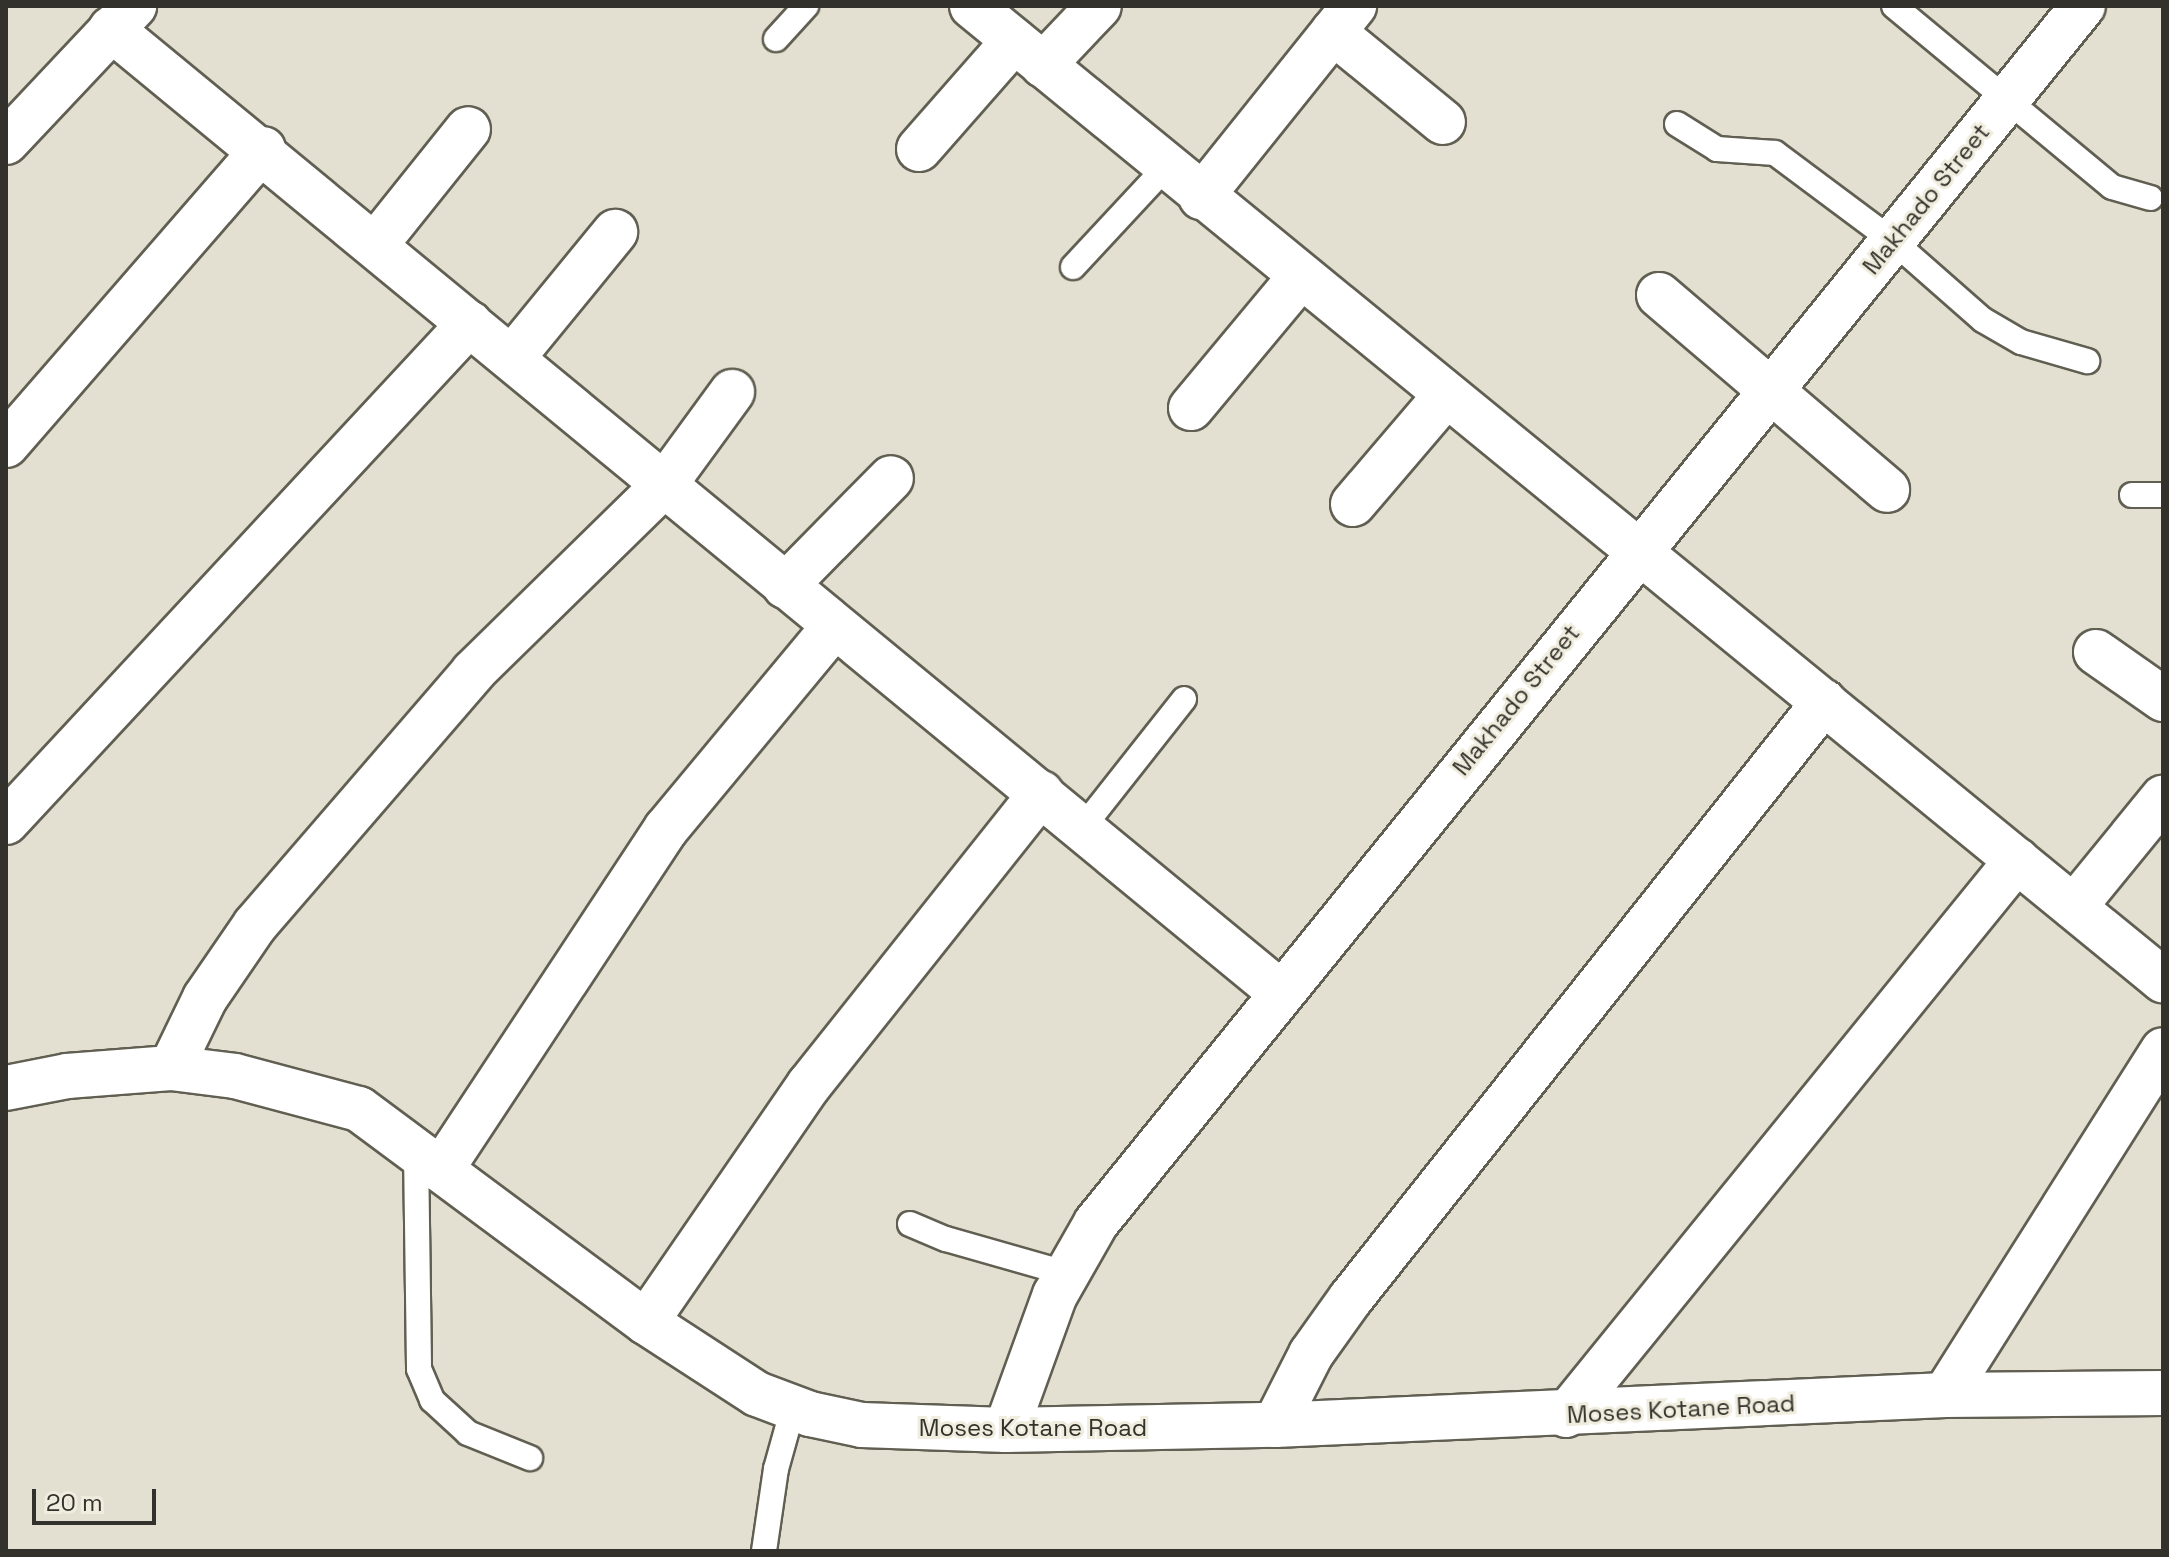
<!DOCTYPE html>
<style>
body{margin:0}
#map{position:relative;width:2169px;height:1557px;overflow:hidden;background:#e3e0d1;font-family:"Space Grotesk",sans-serif}
div>[style]{position:absolute}
[style*='--x']{left:calc(var(--x)*1px);top:calc(var(--y)*1px);width:calc(var(--w)*1px);rotate:calc(var(--a)*1deg)}
.roads{filter:drop-shadow(2px 0 #615f52) drop-shadow(-2px 0 #615f52) drop-shadow(0 2px #615f52) drop-shadow(0 -2px #615f52)}
.lane>*{height:24px;margin:-12px;padding:0 12px;transform-origin:12px;border-radius:12px;background:#fff}
.street>*{height:44px;margin:-22px;padding:0 22px;transform-origin:22px;border-radius:22px;background:#fff}
span{translate:-50% -50%;white-space:nowrap;text-align:center;line-height:1.15;-webkit-text-stroke:6px #f0edde;paint-order:stroke}
.street-label{font-size:24px;color:#32312b}
.frame{position:absolute;inset:0;border:8px solid #32312b;pointer-events:none}
.scale{position:absolute;left:32px;top:1489px;width:124px;height:36px;box-sizing:border-box;border:4px solid #32312b;border-top:0;padding-left:10px;font-size:24px;line-height:28px;white-space:nowrap;color:#32312b;-webkit-text-stroke:6px #f0edde;paint-order:stroke}
</style>
<div id="map">
<div class="roads">
<div class="lane">
<div style="--x:1894;--y:6;--w:283;--a:39.7"></div>
<div style="--x:2112;--y:187;--w:40;--a:16"></div>
<div style="--x:776;--y:39;--w:45;--a:-47.7"></div>
<div style="--x:1677;--y:124;--w:47;--a:32"></div>
<div style="--x:1717;--y:149;--w:58;--a:3.9"></div>
<div style="--x:1775;--y:153;--w:147;--a:36.7"></div>
<div style="--x:1893;--y:241;--w:120;--a:41.3"></div>
<div style="--x:1983;--y:320;--w:44;--a:30.1"></div>
<div style="--x:2021;--y:342;--w:69;--a:16.1"></div>
<div style="--x:1073;--y:267;--w:135;--a:-47.1"></div>
<div style="--x:2132;--y:495;--w:31;--a:0"></div>
<div style="--x:1083;--y:827;--w:163;--a:-51.7"></div>
<div style="--x:416;--y:1151;--w:218;--a:89.2"></div>
<div style="--x:419;--y:1369;--w:34;--a:67"></div>
<div style="--x:432;--y:1400;--w:49;--a:42.5"></div>
<div style="--x:468;--y:1433;--w:67;--a:22"></div>
<div style="--x:910;--y:1224;--w:39;--a:23"></div>
<div style="--x:946;--y:1239;--w:124;--a:15.9"></div>
<div style="--x:764;--y:1551;--w:83;--a:-81.7"></div>
<div style="--x:776;--y:1469;--w:63;--a:-74.4"></div>
</div>
<div class="street">
<div style="--x:972;--y:6;--w:1539;--a:39.28"></div>
<div style="--x:111;--y:29;--w:1515;--a:39.48"></div>
<div style="--x:1333;--y:32;--w:142;--a:39.3"></div>
<div style="--x:1043;--y:65;--w:81;--a:-46.5"></div>
<div style="--x:6;--y:142;--w:187;--a:-46.7"></div>
<div style="--x:919;--y:149;--w:144;--a:-48.7"></div>
<div style="--x:1201;--y:197;--w:245;--a:-51.3"></div>
<div style="--x:376;--y:244;--w:147;--a:-51.3"></div>
<div style="--x:1659;--y:295;--w:300;--a:40.5"></div>
<div style="--x:512;--y:358;--w:163;--a:-50.7"></div>
<div style="--x:1191;--y:408;--w:170;--a:-50.2"></div>
<div style="--x:6;--y:445;--w:392;--a:-49"></div>
<div style="--x:1353;--y:504;--w:143;--a:-49.5"></div>
<div style="--x:785;--y:586;--w:151;--a:-45.5"></div>
<div style="--x:2096;--y:652;--w:82;--a:35"></div>
<div style="--x:6;--y:822;--w:681;--a:-47.08"></div>
<div style="--x:2074;--y:907;--w:141;--a:-50.8"></div>
<div style="--x:171;--y:1068;--w:78;--a:-64.1"></div>
<div style="--x:205;--y:998;--w:88;--a:-55.6"></div>
<div style="--x:255;--y:925;--w:334;--a:-49.2"></div>
<div style="--x:473;--y:672;--w:269;--a:-44.4"></div>
<div style="--x:665;--y:484;--w:114;--a:-53.9"></div>
<div style="--x:6;--y:1088;--w:62;--a:-11.1"></div>
<div style="--x:67;--y:1076;--w:104;--a:-4.4"></div>
<div style="--x:171;--y:1068;--w:64;--a:7.1"></div>
<div style="--x:235;--y:1076;--w:128;--a:14.9"></div>
<div style="--x:359;--y:1109;--w:357;--a:36.6"></div>
<div style="--x:646;--y:1322;--w:132;--a:33"></div>
<div style="--x:757;--y:1394;--w:57;--a:20.7"></div>
<div style="--x:810;--y:1414;--w:53;--a:11.9"></div>
<div style="--x:862;--y:1425;--w:144;--a:2"></div>
<div style="--x:1006;--y:1430;--w:269;--a:-1.1"></div>
<div style="--x:1275;--y:1425;--w:671;--a:-2.56"></div>
<div style="--x:1945;--y:1395;--w:218;--a:-0.5"></div>
<div style="--x:441;--y:1170;--w:409;--a:-56.6"></div>
<div style="--x:666;--y:829;--w:263;--a:-50.3"></div>
<div style="--x:646;--y:1322;--w:288;--a:-55.5"></div>
<div style="--x:809;--y:1085;--w:373;--a:-51.5"></div>
<div style="--x:1945;--y:1395;--w:408;--a:-57.7"></div>
<div style="--x:1566;--y:1415;--w:715;--a:-50.9"></div>
<div style="--x:1275;--y:1425;--w:80;--a:-63.1"></div>
<div style="--x:1311;--y:1354;--w:69;--a:-54.5"></div>
<div style="--x:1351;--y:1298;--w:761;--a:-51.56"></div>
<div style="--x:1006;--y:1430;--w:144;--a:-70.1"></div>
<div style="--x:1055;--y:1295;--w:83;--a:-60.3"></div>
<div style="--x:1096;--y:1223;--w:1567;--a:-50.96"></div>
</div>
</div>
<div class="street-label">
<span style="left:1926px;top:199px;rotate:-51deg">Makhado Street</span>
<span style="left:1516px;top:700px;rotate:-51deg">Makhado Street</span>
<span style="left:1681px;top:1409px;rotate:-3deg">Moses Kotane Road</span>
<span style="left:1033px;top:1428px">Moses Kotane Road</span>
</div>
<div class="frame"></div>
<div class="scale">20 m</div>
</div>
